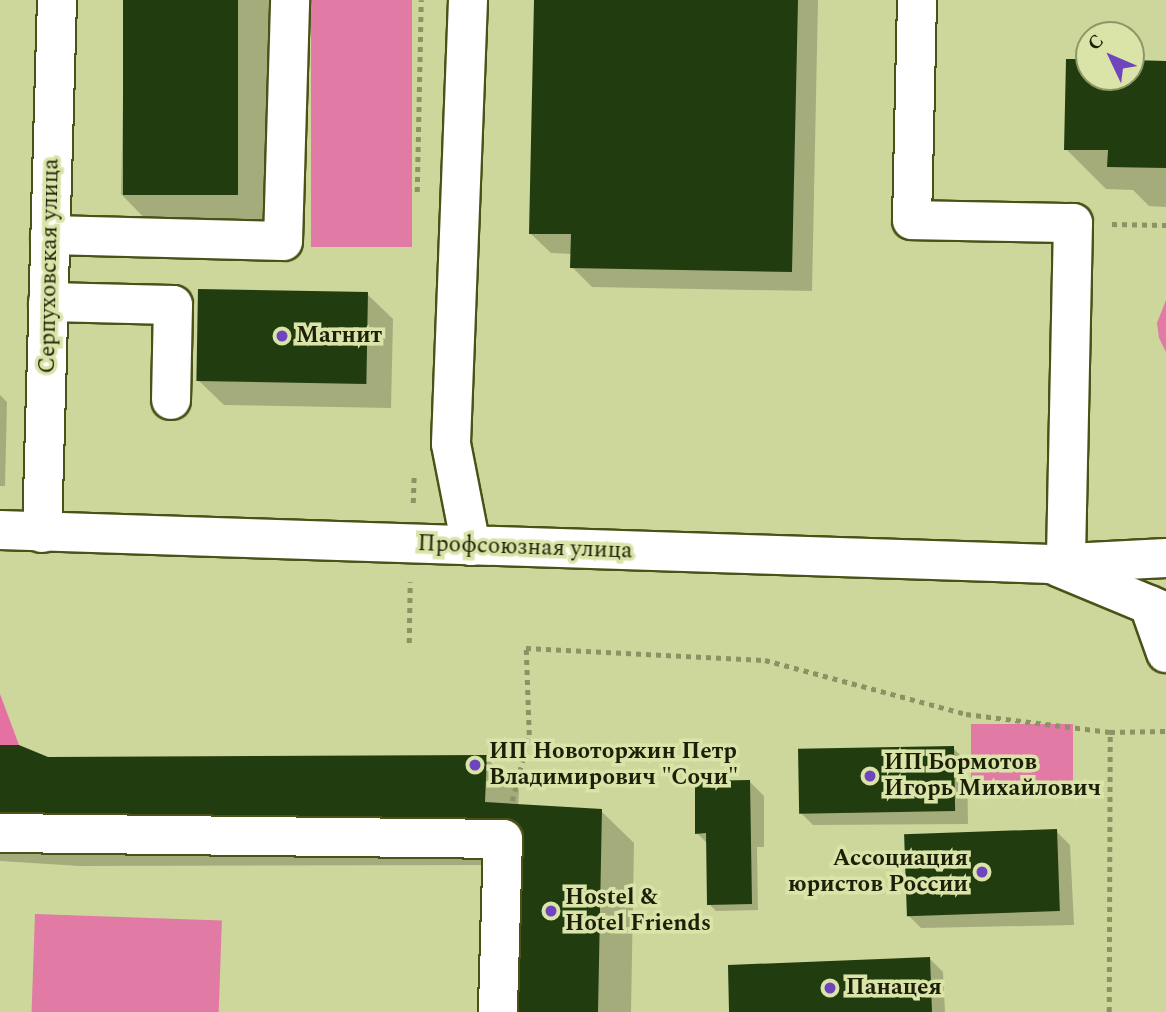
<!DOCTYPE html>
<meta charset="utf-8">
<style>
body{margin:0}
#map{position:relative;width:1166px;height:1012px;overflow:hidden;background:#cdd79b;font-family:Spectral,serif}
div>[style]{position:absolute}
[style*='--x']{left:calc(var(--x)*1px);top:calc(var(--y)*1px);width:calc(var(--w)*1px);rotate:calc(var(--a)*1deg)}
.green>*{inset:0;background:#e17aa4;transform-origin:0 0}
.forest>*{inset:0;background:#e471a1}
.shadow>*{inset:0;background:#0003}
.building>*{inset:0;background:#213d0f;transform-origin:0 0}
.path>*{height:4.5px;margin-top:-2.25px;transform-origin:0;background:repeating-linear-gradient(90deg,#8b9364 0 5px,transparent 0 10px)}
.roads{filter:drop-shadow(2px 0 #4b5117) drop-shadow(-2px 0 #4b5117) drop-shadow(0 2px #4b5117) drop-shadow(0 -2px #4b5117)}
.minor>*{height:38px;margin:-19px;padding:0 19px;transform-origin:19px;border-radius:19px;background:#fff}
.major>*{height:38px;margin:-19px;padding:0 19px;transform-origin:19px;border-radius:19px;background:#fff}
.dots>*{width:19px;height:19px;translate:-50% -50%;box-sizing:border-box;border:4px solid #dae4a8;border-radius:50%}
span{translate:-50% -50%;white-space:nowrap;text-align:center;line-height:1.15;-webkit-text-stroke:7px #dae4a8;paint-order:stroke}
.street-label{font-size:23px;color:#1d2009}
.poi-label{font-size:23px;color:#1d2009;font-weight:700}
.left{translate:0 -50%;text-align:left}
.right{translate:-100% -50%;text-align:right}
.north{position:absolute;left:1075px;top:21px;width:70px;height:70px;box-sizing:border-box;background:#dae4a8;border:2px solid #8e9668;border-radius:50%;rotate:314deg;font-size:19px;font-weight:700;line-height:28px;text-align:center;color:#1d2009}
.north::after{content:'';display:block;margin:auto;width:24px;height:32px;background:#6f45bd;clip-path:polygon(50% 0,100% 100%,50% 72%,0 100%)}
</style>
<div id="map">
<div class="green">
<div style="left:311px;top:0;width:101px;height:247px"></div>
<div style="clip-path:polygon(1166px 300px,1166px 352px,1159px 338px,1157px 323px)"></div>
<div style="left:1073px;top:724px;width:63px;height:102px;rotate:90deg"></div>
<div style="left:35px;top:914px;width:187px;height:98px;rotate:2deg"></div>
</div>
<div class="forest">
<div style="clip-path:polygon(0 694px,19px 745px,0 745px)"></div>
</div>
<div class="shadow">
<div style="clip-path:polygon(125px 0,278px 0,272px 236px,160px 234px,121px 194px)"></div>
<div style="clip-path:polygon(535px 0,818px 0,812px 291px,592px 287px,572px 267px,572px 254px,551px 253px,530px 233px)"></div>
<div style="clip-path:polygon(1089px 61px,1089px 77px,1131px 77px,1131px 62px,1166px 63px,1166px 207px,1149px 206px,1133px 190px,1106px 189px,1066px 149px)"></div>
<div style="clip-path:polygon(367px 294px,393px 319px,391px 408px,224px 405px,198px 380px)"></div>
<div style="clip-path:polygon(0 395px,7px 402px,5px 486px,0 486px)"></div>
<div style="clip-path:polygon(0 746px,48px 759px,486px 757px,519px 790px,518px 806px,601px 811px,634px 843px,631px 1012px,499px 1012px,504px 865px,80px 866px,0 861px)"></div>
<div style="clip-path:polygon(953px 748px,967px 762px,968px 824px,813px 825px,799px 811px)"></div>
<div style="clip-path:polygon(750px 782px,764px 796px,764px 847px,757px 847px,758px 910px,716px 911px,709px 904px,708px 844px,697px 833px)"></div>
<div style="clip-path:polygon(1056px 831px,1070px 845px,1074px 925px,921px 928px,907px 914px)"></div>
<div style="clip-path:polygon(929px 958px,943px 972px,945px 1012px,731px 1012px)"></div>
</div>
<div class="building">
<div style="left:123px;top:0;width:115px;height:195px"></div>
<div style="clip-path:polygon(534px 0,798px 0,792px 272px,570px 268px,571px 234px,529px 234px)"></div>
<div style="clip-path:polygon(1066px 59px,1089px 59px,1089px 77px,1131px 77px,1131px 60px,1166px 61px,1166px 168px,1107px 167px,1108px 150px,1064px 150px)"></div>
<div style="left:198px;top:289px;width:170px;height:92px;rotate:1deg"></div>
<div style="clip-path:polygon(0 745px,19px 745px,48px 757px,487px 755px,485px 802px,602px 809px,598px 1012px,498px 1012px,504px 833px,0 831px)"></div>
<div style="left:954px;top:746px;width:65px;height:156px;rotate:89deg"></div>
<div style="clip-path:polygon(750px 780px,752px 904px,707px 905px,706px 833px,695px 834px,695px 781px)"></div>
<div style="left:1057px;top:829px;width:82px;height:153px;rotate:88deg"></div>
<div style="clip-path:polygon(930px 957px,932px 1012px,729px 1012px,728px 965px)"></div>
</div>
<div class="path">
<div style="--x:417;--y:192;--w:192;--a:-88.8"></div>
<div style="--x:1112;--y:224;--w:54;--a:1.1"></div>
<div style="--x:413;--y:503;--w:26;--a:-88"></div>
<div style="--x:409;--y:643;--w:61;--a:-89.1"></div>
<div style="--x:512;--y:801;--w:68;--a:-75.6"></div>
<div style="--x:529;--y:735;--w:87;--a:-92"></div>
<div style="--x:526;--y:648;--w:239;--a:2.9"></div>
<div style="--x:765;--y:660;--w:208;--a:15"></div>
<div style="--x:966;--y:714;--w:145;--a:7.1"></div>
<div style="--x:1110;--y:732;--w:56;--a:-1"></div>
<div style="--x:1109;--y:1012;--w:280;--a:-89.8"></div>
</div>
<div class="roads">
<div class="minor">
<div style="--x:468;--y:0;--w:444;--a:92.2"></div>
<div style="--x:451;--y:444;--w:104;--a:78.9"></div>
<div style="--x:917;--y:0;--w:220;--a:91.3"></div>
<div style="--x:912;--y:220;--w:161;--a:1.1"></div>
<div style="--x:1073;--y:223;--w:339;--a:91.2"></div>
<div style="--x:50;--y:235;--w:233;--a:1.5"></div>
<div style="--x:283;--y:241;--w:241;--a:-88.3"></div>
<div style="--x:48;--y:302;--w:125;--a:1.4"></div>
<div style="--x:173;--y:305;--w:95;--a:91.2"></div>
<div style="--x:42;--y:533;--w:533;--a:-88.39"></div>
<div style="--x:1149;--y:605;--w:51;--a:70.5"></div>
<div style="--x:0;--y:833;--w:503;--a:0.68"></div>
<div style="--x:503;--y:839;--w:173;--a:91.7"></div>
</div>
<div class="major">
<div style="--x:0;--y:530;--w:1051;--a:1.85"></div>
<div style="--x:1050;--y:564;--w:116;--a:-3"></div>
<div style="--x:1058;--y:567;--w:117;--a:22.6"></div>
</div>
</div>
<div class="dots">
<div style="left:282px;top:336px;background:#6f45bd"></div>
<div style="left:475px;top:765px;background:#6f45bd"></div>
<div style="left:870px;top:776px;background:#6f45bd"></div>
<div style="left:982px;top:872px;background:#6f45bd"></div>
<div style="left:551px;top:911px;background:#6f45bd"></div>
<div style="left:830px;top:988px;background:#6f45bd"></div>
</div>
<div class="street-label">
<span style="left:50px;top:266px;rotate:-89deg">Серпуховская улица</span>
<span style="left:525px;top:548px;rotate:2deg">Профсоюзная улица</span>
</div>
<div class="poi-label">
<span class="left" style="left:296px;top:336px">Магнит</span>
<span class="left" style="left:489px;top:765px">ИП Новоторжин Петр<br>Владимирович "Сочи"</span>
<span class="left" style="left:884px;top:776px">ИП Бормотов<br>Игорь Михайлович</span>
<span class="right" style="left:968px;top:872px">Ассоциация<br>юристов России</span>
<span class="left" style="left:565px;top:911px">Hostel &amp;<br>Hotel Friends</span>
<span class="left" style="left:846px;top:988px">Панацея</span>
</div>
<div class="north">С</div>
</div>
